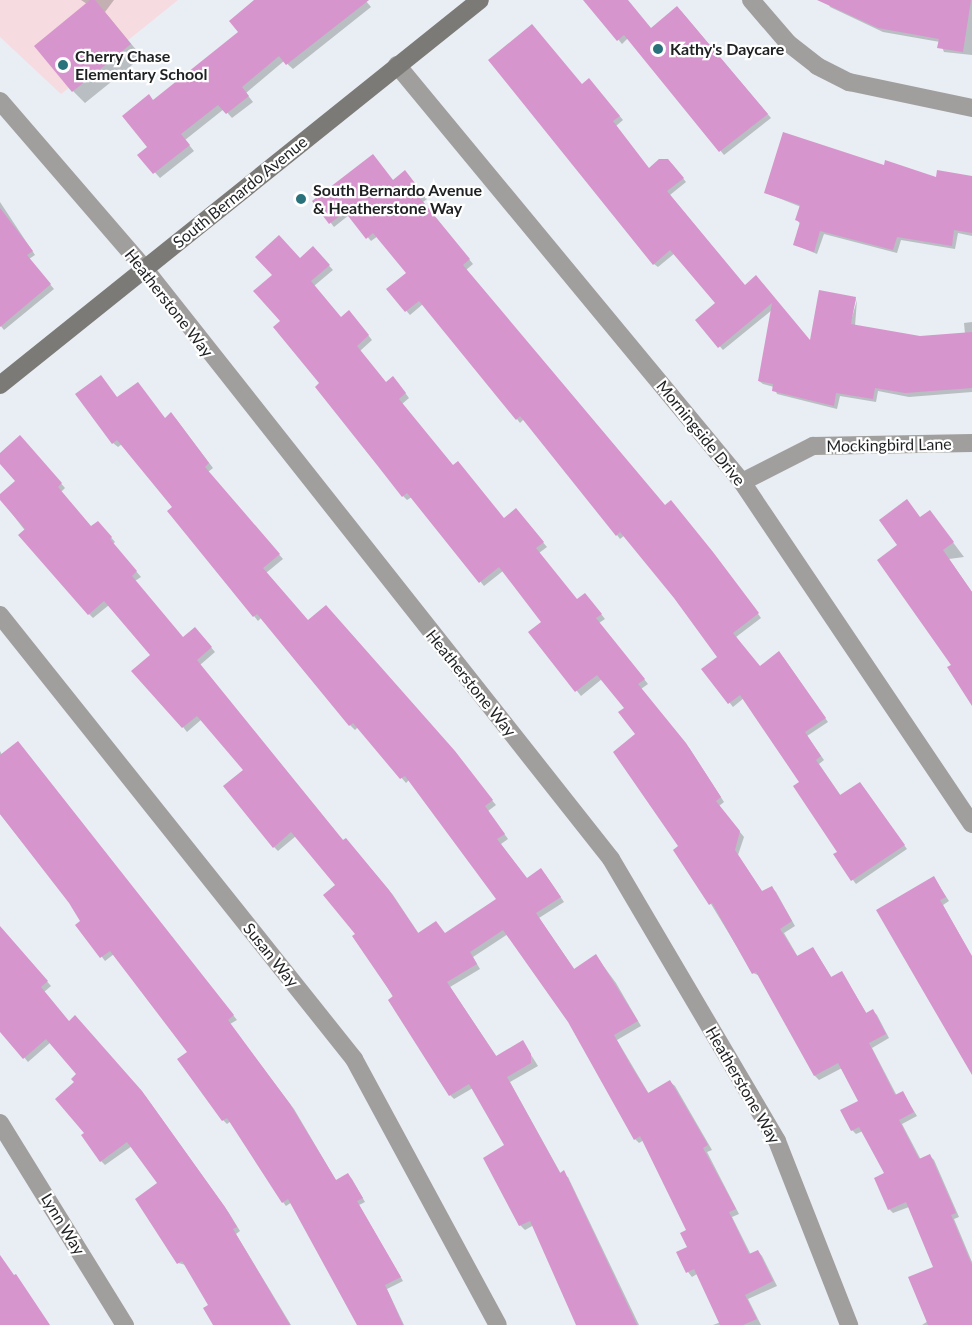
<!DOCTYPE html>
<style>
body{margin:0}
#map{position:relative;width:972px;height:1325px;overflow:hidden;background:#e8eef3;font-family:Lato,sans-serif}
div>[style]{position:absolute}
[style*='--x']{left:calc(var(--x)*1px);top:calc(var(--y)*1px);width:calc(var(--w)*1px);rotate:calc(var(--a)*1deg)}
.education>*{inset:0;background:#f6dbe0}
.shadow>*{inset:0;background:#0003}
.building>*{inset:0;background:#d795cd}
.street>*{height:18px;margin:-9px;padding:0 9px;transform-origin:9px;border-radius:9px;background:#a19f9d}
.secondary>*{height:18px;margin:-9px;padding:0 9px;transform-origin:9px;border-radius:9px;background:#7c7a76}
.dots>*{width:16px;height:16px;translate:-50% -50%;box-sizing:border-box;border:3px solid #fff;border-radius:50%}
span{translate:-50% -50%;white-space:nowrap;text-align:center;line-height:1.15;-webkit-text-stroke:4.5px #fff;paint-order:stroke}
.poi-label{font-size:16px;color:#1e2022;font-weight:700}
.left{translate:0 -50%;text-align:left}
.street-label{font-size:16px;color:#1e2022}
</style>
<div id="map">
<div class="education">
<div style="clip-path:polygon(0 0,178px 0,61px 94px,0 37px)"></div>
</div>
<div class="shadow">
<div style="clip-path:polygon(81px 0,114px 0,105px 12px,142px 57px,85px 103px,73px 91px,87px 4px)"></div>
<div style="clip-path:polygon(256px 0,365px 0,371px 7px,293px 69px,284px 61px,246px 93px,253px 102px,232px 118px,224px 109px,185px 140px,194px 151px,160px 178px,139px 155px,149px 148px,154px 101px,241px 32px)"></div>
<div style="clip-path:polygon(585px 0,627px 0,651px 29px,681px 11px,771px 118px,724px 155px,628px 38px,622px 44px)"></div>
<div style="clip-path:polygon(827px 0,972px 0,972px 55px,944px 52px,940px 42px,883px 32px,830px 7px)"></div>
<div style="clip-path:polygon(532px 26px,582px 86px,589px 80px,623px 120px,616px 126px,649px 169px,660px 160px,672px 164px,686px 182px,670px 195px,745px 286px,756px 277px,811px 343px,820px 292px,856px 299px,848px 331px,857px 300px,855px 326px,920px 338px,965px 334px,964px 323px,972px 322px,972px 392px,909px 397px,878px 391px,876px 402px,840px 396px,837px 409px,777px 394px,774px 387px,763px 384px,759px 381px,772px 310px,723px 350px,697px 320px,717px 304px,675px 253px,658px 267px,654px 264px,490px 60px)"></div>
<div style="clip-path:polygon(885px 167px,937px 179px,972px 178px,972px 236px,958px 233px,955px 249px,901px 240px,897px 253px,824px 234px,817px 254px,795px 245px,801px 225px,797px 220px,801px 207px,766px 193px)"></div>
<div style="clip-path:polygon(409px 176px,427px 199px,423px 202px,473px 264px,466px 270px,666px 507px,717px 558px,761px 618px,736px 637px,760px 668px,783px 657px,828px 722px,807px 736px,824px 760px,819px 764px,841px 796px,863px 787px,907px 849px,856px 884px,853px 880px,835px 855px,839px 852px,801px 783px,744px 698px,733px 707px,703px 670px,719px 657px,675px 597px,625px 535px,620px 539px,617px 535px,524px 419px,520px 423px,517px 419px,423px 304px,410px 315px,388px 290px,408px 273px,378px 236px,371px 241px,349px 215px,334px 227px,314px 201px)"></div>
<div style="clip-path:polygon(0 202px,35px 255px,29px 259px,54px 289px,4px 330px,0 325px)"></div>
<div style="clip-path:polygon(313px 248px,333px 270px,314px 286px,341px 319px,353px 316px,372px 340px,360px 351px,386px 383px,397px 382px,409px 398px,402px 404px,453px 466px,504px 520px,520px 515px,547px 547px,539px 553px,577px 601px,589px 599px,605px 619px,599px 623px,648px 684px,641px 689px,690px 749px,724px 802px,719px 806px,744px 837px,738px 855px,763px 893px,772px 888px,776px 892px,795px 926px,784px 933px,798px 957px,813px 948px,832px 978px,842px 973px,867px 1014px,873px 1011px,877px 1015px,889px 1038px,872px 1048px,897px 1096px,903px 1093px,917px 1116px,902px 1124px,921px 1160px,930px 1156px,934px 1160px,959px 1217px,954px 1219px,972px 1262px,972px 1325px,922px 1325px,928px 1321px,935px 1268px,909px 1207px,893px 1213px,889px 1209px,887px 1174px,863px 1131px,856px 1134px,852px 1130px,860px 1101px,842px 1068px,819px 1080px,815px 1076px,760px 976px,753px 973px,711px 904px,680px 847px,626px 708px,602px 679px,581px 696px,577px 691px,530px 633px,544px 622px,503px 571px,484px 586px,412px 497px,407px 500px,403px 496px,321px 384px,282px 321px,300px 260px)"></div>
<div style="clip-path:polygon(138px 384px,165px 419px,176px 419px,213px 468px,208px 472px,283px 559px,266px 573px,308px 622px,330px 611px,360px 644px,496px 805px,488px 811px,508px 839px,501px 844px,527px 879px,545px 874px,564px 902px,539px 918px,575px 970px,596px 956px,616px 983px,641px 1026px,617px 1040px,649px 1094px,670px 1082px,675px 1086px,712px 1150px,707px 1152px,739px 1214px,732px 1217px,751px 1255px,758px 1251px,762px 1256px,777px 1286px,748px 1299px,761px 1325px,713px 1325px,721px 1322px,697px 1274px,692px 1277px,688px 1272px,688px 1230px,644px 1140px,639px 1143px,635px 1139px,569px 1022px,508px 934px,473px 957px,480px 969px,450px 987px,497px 1057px,523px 1042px,538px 1066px,510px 1082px,561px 1174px,568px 1177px,639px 1325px,578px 1325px,534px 1225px,525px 1230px,520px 1225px,506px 1146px,473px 1088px,454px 1099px,450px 1095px,357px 935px,337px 886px,296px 836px,278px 851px,274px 847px,245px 771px,202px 719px,187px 732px,183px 727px,152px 655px,109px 605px,93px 618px,89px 614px,0 498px,17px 482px,0 462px,0 455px,25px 442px,65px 488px,61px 492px,92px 528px,102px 527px,115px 542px,113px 544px,141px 577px,135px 581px,184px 639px,199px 633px,215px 652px,200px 665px,344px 842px,350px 844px,393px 895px,419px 934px,446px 935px,498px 899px,410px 779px,406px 783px,358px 727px,355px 730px,350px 725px,262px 617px,258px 621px,254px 616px,174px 507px,122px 444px,118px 447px,113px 443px,118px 398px)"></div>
<div style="clip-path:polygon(934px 517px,964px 557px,949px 559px,972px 592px,972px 703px,899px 545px,921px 519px)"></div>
<div style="clip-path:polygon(21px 746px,237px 1020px,230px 1024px,294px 1109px,337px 1182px,348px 1175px,352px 1179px,365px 1202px,359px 1205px,403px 1281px,387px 1289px,404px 1325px,358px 1325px,292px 1202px,286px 1206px,283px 1202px,231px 1121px,227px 1124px,223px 1120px,189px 1053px,114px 954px,105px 961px,102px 957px,77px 926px,82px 921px,70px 902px,0 814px,0 751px,2px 755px)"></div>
<div style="clip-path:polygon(934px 878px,949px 901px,943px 905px,972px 957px,972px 1072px,878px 910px)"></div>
<div style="clip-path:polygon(0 927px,51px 986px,44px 992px,69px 1022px,75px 1017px,146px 1097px,229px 1213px,240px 1231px,236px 1234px,291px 1325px,214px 1325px,210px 1305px,186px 1265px,178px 1263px,159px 1184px,132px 1146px,105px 1165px,101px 1161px,86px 1133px,78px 1075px,51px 1042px,28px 1062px,0 1029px)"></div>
</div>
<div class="building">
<div style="clip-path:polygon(90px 0,95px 0,131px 44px,72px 92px,34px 46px)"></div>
<div style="clip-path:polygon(254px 0,369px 0,286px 65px,279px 56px,242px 87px,249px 96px,226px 114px,218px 105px,181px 134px,190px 145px,153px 174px,137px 155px,147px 147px,122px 116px,149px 94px,153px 100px,238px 32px,229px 21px)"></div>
<div style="clip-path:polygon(583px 0,628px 0,651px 28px,677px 6px,768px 114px,719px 152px,624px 35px,617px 41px)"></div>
<div style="clip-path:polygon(817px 0,971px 0,963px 52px,937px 48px,939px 39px,878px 28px)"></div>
<div style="clip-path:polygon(532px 24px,582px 84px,589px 78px,620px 116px,613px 121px,649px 168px,659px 159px,668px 159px,684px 178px,667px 191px,745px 285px,756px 275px,810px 340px,819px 290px,856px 297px,851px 324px,920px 336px,972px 332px,972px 388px,905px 393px,875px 388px,873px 399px,836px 393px,834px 406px,772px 391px,773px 384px,758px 381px,772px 303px,718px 348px,695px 320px,715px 303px,670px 250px,653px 265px,488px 60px)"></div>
<div style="clip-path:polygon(783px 132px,884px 165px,885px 160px,936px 177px,937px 170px,972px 176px,972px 233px,954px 230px,952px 246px,897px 237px,893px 250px,820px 231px,814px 252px,793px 245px,800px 222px,795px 220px,800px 205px,764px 193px)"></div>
<div style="clip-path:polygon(373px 154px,393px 180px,405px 170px,424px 195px,420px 198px,470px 259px,463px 265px,665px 505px,671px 500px,713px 552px,759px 613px,733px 633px,760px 666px,779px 651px,826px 718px,805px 732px,821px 756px,816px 760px,840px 795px,860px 782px,905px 845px,851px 881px,833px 854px,837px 852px,793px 786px,799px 782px,740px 695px,728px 704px,701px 669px,717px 657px,674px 598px,620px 532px,616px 536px,520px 416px,516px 420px,419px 301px,405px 312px,386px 289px,406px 273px,373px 233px,366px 239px,345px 212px,329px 224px,312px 201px)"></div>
<div style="clip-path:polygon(0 208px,33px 251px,27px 255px,51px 284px,0 327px)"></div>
<div style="clip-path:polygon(279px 235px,300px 258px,313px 246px,330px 265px,311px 281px,341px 317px,349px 310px,369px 335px,357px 346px,386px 382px,393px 376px,406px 393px,399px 399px,453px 465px,458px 461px,504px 518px,516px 508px,544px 542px,536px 548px,577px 599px,585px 593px,602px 614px,596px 618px,645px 679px,638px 684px,686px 743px,721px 797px,716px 801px,740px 831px,735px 850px,762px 891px,772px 886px,792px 921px,780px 929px,797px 956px,813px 947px,831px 977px,842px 971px,866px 1013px,873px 1009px,886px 1034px,869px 1043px,895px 1095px,903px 1091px,914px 1112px,899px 1120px,919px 1159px,930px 1154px,956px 1213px,951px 1215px,972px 1265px,972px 1325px,928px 1325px,908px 1277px,933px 1267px,906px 1202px,888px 1210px,874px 1178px,884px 1173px,859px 1127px,851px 1131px,840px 1110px,858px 1101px,838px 1063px,814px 1076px,756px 972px,752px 974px,712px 903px,709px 905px,673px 850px,678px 846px,613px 752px,635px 734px,618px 712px,624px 708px,597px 675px,575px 692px,528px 632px,541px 622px,499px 567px,479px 583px,407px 493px,402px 497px,377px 465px,315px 387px,319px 383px,273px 327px,280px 321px,253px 291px,272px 275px,255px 257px)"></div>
<div style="clip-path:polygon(101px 375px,117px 397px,138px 382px,165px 418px,171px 412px,209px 463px,205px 467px,280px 554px,263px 568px,308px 620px,326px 605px,455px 751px,493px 800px,485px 806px,505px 834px,497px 839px,527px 878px,541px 868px,561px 897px,536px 913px,574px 969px,596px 954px,638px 1021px,614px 1035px,630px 1064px,648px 1093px,670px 1080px,708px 1145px,703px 1148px,736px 1209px,729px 1212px,749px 1254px,758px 1250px,773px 1281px,745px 1295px,757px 1319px,743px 1325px,720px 1325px,694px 1269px,686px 1273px,676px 1252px,687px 1247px,680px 1233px,686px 1230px,640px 1136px,634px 1140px,568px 1022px,503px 930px,470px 952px,477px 964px,447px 982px,496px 1056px,523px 1040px,531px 1054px,531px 1063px,507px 1077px,560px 1173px,564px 1170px,637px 1325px,576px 1325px,530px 1221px,519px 1226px,483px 1158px,504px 1145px,469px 1084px,449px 1096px,388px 1000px,393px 996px,352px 936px,355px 934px,323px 895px,335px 885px,291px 832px,273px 848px,223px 786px,243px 770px,197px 716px,182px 728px,131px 671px,150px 655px,104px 601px,88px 615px,18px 535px,25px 529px,0 500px,0 494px,15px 481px,0 464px,0 453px,20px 435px,62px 483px,58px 487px,91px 526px,98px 521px,112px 537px,110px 539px,137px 571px,132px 576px,183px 637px,195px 627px,212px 647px,197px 660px,343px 840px,346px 838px,389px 890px,418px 933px,436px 921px,445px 933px,496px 899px,405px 776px,400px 779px,353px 723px,349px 726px,257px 614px,253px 617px,167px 511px,172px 507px,117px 440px,112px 444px,75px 394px)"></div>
<div style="clip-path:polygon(907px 499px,920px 517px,930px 510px,954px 542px,943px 550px,972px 592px,972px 706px,947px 667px,951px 665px,877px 560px,897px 545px,879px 520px)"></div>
<div style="clip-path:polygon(18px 741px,234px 1015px,228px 1020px,290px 1104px,336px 1180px,348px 1173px,363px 1198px,357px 1201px,401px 1277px,385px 1285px,403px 1325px,357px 1325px,288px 1199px,282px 1203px,227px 1118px,222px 1121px,177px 1059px,187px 1052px,110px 951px,100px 958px,75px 925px,80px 921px,69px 903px,0 814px,0 755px)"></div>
<div style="clip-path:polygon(934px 876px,946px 897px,940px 900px,972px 956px,972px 1075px,876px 910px)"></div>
<div style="clip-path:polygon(0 926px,48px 981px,41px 987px,69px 1021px,75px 1015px,142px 1091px,225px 1207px,237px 1227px,233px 1229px,290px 1325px,213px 1325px,203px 1308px,208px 1305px,182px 1261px,177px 1264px,135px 1199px,157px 1183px,127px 1142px,100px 1162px,81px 1135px,84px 1133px,55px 1099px,74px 1082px,71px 1079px,76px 1074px,46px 1039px,23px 1059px,0 1032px)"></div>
<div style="clip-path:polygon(0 1255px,14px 1275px,16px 1274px,50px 1325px,0 1325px)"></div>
</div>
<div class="street">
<div style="--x:751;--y:0;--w:57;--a:49.3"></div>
<div style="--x:788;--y:43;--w:37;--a:38"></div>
<div style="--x:817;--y:66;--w:36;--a:27"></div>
<div style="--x:849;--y:82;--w:126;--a:11.9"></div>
<div style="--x:397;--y:65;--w:541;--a:50.4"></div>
<div style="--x:742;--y:482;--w:412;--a:56.1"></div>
<div style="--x:0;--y:101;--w:221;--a:49.2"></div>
<div style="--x:144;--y:268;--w:753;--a:51.68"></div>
<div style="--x:611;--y:859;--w:327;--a:59.5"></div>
<div style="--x:777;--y:1141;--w:198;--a:68.6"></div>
<div style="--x:742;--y:482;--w:80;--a:-26.9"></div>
<div style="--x:813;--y:446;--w:159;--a:-1.1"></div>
<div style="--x:0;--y:615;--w:568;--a:51.43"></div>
<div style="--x:354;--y:1059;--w:302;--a:61.6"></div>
<div style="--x:0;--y:1123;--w:238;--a:58.3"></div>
</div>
<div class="secondary">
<div style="--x:0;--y:385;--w:615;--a:-38.73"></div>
</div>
<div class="dots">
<div style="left:658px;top:49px;background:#29717b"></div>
<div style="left:63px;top:65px;background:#29717b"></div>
<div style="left:301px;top:199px;background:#29717b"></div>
</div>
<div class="poi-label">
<span class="left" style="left:670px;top:49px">Kathy's Daycare</span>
<span class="left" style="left:75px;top:65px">Cherry Chase<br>Elementary School</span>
<span class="left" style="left:313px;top:199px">South Bernardo Avenue<br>&amp; Heatherstone Way</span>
</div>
<div class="street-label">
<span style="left:240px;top:192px;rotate:-39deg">South Bernardo Avenue</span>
<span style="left:169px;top:303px;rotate:52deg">Heatherstone Way</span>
<span style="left:701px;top:433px;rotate:51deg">Morningside Drive</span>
<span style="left:889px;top:445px;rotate:-1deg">Mockingbird Lane</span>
<span style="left:471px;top:683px;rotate:51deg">Heatherstone Way</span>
<span style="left:271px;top:955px;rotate:51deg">Susan Way</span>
<span style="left:743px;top:1085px;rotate:60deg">Heatherstone Way</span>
<span style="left:63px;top:1224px;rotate:59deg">Lynn Way</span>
</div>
</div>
